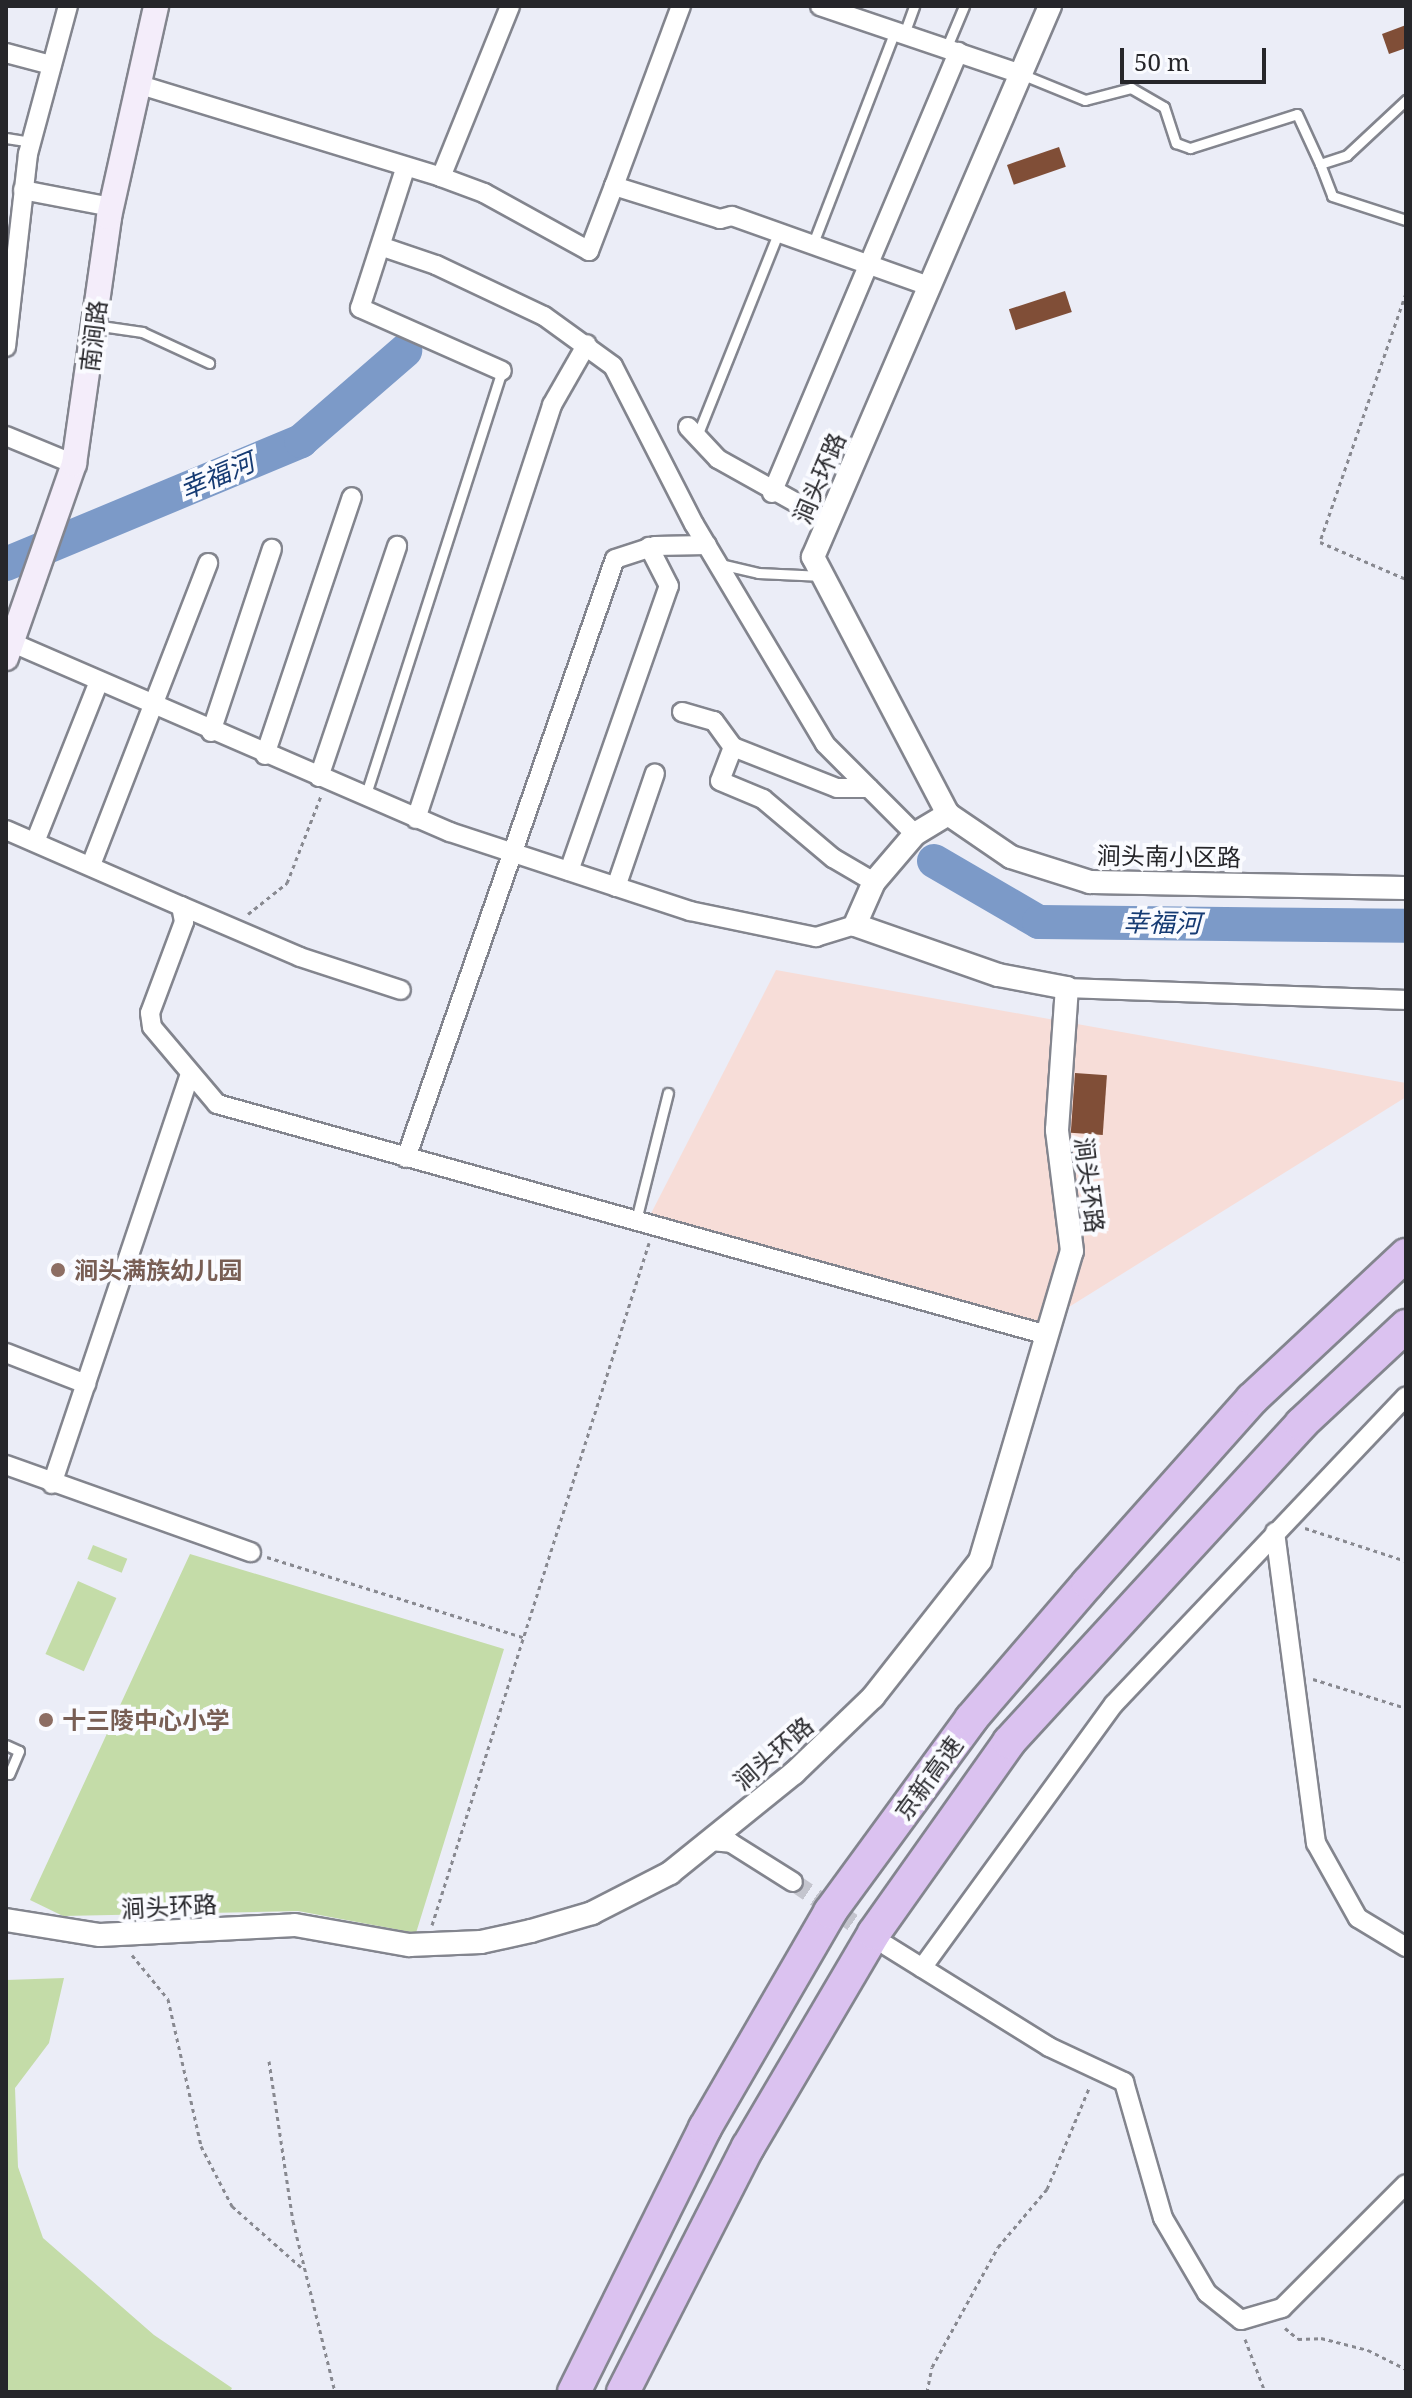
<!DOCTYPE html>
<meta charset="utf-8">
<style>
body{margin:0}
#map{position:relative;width:1412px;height:2398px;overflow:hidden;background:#ebedf7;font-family:"Noto Serif","Noto Sans SC",serif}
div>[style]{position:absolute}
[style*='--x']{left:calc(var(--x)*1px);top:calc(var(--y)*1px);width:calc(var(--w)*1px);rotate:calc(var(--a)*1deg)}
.industrial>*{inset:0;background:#f7ddd8}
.green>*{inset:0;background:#c4dca8;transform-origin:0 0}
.river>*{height:34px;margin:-17px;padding:0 17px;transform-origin:17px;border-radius:17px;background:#7c9ac8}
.building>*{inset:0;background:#804e37;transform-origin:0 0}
.minor-tunnel>*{height:18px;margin-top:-9px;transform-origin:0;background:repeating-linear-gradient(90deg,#c4c5ce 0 18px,transparent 0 27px)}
.path>*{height:3px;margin-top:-1.5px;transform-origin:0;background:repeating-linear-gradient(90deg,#888990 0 4px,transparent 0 8px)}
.roads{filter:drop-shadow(2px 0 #83858e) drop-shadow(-2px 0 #83858e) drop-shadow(0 2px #83858e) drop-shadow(0 -2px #83858e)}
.service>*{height:9px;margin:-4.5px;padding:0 4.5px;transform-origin:4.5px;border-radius:4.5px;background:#fff}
.minor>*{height:18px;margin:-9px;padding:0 9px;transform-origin:9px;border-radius:9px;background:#fff}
.tertiary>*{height:22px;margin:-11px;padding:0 11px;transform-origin:11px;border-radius:11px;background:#fff}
.secondary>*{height:24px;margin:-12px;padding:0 12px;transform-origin:12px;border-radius:12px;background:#f4edfa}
.motorway>*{height:32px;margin:-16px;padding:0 16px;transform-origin:16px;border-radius:16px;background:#dbc2f0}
.dots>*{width:22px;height:22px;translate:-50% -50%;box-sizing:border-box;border:4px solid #fafbff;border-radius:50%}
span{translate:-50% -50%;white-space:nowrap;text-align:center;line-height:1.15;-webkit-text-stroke:8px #fafbff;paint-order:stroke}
.street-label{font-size:24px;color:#26262a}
.education-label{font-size:24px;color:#785e54;font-weight:700}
.left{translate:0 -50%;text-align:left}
.water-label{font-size:26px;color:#163b73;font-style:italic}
.frame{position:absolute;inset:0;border:8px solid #26262a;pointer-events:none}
.scale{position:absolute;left:1120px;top:48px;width:146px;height:36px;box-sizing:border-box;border:4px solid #26262a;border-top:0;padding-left:10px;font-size:24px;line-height:28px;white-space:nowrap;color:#26262a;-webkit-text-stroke:6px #fafbff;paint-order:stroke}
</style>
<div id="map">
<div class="industrial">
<div style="clip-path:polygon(776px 970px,1406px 1083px,1406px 1097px,1032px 1330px,641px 1233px)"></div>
</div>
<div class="green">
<div style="left:93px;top:1545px;width:37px;height:15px;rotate:22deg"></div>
<div style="clip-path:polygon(190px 1554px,504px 1649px,416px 1933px,298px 1911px,63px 1916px,30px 1900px)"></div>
<div style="left:78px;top:1581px;width:42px;height:80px;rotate:24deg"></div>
<div style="clip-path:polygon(64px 1978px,49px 2043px,15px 2088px,18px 2167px,43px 2238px,154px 2335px,232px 2388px,230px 2392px,6px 2392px,6px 1980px)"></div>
</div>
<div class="river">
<div style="--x:6;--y:564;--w:320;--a:-22.6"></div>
<div style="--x:301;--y:441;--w:138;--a:-40.9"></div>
<div style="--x:934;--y:861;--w:121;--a:30.2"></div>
<div style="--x:1039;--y:922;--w:367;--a:0.6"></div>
</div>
<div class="building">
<div style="clip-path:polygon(1406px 25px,1406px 48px,1389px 54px,1382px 34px)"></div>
<div style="left:1059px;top:147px;width:21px;height:55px;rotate:71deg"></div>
<div style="left:1065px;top:291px;width:22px;height:59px;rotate:72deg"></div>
<div style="left:1075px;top:1073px;width:32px;height:60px;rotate:4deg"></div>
</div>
<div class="minor-tunnel">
<div style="--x:793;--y:1882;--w:102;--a:34.2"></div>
</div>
<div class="path">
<div style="--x:1406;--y:293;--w:263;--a:109.1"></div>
<div style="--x:1320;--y:542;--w:94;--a:23.3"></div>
<div style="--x:248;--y:914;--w:50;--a:-38.5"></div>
<div style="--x:287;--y:883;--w:93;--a:-68.7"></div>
<div style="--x:1305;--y:1528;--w:106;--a:18.1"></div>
<div style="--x:267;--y:1557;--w:268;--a:17.4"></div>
<div style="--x:1313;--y:1679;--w:97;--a:17.3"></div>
<div style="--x:432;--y:1925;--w:716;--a:-72.35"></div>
<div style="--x:132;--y:1955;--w:57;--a:50.7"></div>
<div style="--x:168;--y:1999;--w:151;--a:77.3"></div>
<div style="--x:201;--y:2146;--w:68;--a:62.7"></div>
<div style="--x:232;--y:2206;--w:96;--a:41.6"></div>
<div style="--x:269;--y:2061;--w:162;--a:81.5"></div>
<div style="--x:293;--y:2221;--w:176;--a:76.2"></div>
<div style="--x:1285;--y:2328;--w:17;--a:40"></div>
<div style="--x:1298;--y:2339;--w:23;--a:-2"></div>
<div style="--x:1321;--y:2338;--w:49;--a:14.3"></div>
<div style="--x:1368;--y:2350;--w:42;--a:26.6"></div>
<div style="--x:1245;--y:2339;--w:57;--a:69.3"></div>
<div style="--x:927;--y:2392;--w:25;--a:-79"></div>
<div style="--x:932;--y:2367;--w:137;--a:-61.2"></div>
<div style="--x:998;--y:2247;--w:76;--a:-49.8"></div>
<div style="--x:1047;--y:2189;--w:109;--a:-67.4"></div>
</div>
<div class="roads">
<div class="service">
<div style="--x:904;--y:34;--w:30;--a:-70"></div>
<div style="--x:946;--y:49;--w:47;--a:-67.3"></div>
<div style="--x:1021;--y:74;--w:69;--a:22.1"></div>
<div style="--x:1085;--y:100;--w:48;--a:-14.6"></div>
<div style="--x:1131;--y:88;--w:38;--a:30"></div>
<div style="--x:1164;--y:107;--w:38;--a:72"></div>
<div style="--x:1176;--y:143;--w:15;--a:20"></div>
<div style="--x:1190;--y:148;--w:112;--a:-17.6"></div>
<div style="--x:1297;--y:114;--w:55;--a:65.3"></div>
<div style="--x:1320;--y:164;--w:28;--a:-18"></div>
<div style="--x:1347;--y:155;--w:81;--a:-43"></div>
<div style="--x:6;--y:138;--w:25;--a:9"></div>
<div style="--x:1320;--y:164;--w:34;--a:69"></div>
<div style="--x:1332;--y:196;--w:78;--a:18"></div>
<div style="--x:812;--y:246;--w:230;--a:-68.9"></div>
<div style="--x:94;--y:325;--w:49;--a:8.3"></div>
<div style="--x:142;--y:332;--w:74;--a:24.8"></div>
<div style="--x:697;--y:436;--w:219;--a:-68.2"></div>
<div style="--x:720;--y:564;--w:39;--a:13"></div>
<div style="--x:758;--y:573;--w:65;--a:2.6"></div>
<div style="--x:365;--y:797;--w:447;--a:-72.2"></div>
<div style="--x:636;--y:1220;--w:131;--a:-75.9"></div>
<div style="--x:6;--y:1745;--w:14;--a:25"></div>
<div style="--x:19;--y:1751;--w:25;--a:113"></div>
</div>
<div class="minor">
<div style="--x:820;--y:6;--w:212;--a:18.7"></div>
<div style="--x:6;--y:53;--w:47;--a:14.9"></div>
<div style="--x:137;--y:84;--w:318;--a:17"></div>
<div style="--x:441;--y:177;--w:46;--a:20.4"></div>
<div style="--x:484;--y:193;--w:120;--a:28.9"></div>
<div style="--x:589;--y:251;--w:70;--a:-69"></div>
<div style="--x:614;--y:186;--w:111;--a:17.3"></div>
<div style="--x:720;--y:219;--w:12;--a:-14"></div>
<div style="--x:732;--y:216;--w:211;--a:19.6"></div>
<div style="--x:405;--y:169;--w:146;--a:107.9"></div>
<div style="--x:360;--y:308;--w:155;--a:23.9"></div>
<div style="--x:441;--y:177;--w:184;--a:-68"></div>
<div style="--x:614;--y:186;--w:192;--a:-69.6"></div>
<div style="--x:23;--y:190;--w:90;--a:10.9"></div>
<div style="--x:383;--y:247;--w:56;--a:18.8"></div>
<div style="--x:436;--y:265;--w:119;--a:25.3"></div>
<div style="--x:544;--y:316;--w:85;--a:35.9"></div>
<div style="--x:613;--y:366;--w:178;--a:62.9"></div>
<div style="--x:694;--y:524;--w:256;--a:59.2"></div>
<div style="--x:825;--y:744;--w:127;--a:45"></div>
<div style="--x:6;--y:347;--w:194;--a:-83.5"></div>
<div style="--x:28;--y:154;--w:153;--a:-74.9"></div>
<div style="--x:688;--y:427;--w:44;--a:46.8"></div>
<div style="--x:718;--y:459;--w:127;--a:29.2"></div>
<div style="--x:6;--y:436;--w:74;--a:22.4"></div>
<div style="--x:772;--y:493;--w:479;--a:-67.1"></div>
<div style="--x:13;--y:643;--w:476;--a:23.4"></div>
<div style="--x:450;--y:832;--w:253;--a:18.2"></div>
<div style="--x:690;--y:911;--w:129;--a:11.7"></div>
<div style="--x:816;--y:937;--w:41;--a:-17.1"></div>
<div style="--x:682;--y:712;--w:33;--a:16"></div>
<div style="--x:714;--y:721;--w:32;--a:54"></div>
<div style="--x:211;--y:732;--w:193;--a:-71.6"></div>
<div style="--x:265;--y:755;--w:272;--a:-71.4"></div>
<div style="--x:319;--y:777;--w:244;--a:-71.3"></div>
<div style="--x:869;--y:788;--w:32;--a:180"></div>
<div style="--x:837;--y:788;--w:112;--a:-158.5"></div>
<div style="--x:733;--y:747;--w:36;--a:111"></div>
<div style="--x:720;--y:781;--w:47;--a:22.7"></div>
<div style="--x:763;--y:799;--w:92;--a:40.1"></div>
<div style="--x:833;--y:858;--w:48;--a:30.3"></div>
<div style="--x:416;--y:819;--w:436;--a:-71.8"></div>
<div style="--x:552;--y:405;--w:70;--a:-60.2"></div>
<div style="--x:6;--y:830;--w:191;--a:23.5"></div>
<div style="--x:181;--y:906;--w:16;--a:79"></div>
<div style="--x:184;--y:922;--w:97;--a:110.5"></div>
<div style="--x:150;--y:1013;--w:14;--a:82"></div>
<div style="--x:152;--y:1027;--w:101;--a:49.8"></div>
<div style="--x:217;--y:1104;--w:862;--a:15.55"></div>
<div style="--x:35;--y:842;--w:170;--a:-68.3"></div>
<div style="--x:91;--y:865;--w:324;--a:-68.8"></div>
<div style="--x:569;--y:871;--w:302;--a:-70.7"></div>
<div style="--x:669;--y:586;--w:44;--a:-117.1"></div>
<div style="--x:616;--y:887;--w:120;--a:-71.1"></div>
<div style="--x:181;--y:906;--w:129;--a:23.2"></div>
<div style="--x:300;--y:957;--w:106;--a:18.1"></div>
<div style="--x:1067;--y:988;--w:339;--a:2"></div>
<div style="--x:406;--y:1158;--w:634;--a:-70.77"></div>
<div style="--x:615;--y:559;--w:42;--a:-18"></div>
<div style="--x:655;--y:546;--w:52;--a:-1.1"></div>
<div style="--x:6;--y:1353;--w:86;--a:21.2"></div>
<div style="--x:6;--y:1465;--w:260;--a:19.6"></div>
<div style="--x:52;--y:1484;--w:433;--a:-71.4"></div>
<div style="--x:1275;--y:1532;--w:314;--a:82.5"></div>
<div style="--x:1316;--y:1843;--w:86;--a:60.8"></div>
<div style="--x:1358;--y:1918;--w:56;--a:31.1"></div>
<div style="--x:710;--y:1841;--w:21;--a:5"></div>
<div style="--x:731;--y:1843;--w:73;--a:32.2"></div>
<div style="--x:887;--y:1946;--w:191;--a:31.9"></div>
<div style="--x:1049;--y:2047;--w:83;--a:25"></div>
<div style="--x:1124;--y:2082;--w:141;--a:74"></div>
<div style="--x:1163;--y:2218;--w:87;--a:59.6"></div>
<div style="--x:1207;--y:2293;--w:43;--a:38.5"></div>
<div style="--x:1241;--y:2320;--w:43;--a:-16.3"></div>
<div style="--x:1282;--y:2308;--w:175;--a:-45"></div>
<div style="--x:922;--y:1968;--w:326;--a:-54"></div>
<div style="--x:1114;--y:1704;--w:424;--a:-46.5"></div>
</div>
<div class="tertiary">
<div style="--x:1050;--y:6;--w:600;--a:113.27"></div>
<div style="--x:813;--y:557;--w:290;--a:62.3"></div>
<div style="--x:948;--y:814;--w:76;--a:34.3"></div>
<div style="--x:1011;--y:857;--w:83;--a:17.6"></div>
<div style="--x:1090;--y:882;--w:316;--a:1.1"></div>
<div style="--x:6;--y:1920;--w:95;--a:9.1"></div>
<div style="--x:100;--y:1935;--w:195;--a:-2.9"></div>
<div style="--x:295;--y:1925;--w:116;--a:10"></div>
<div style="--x:409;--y:1945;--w:72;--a:-2.4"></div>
<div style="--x:481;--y:1942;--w:51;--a:-12.4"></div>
<div style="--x:531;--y:1931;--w:64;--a:-16.4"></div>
<div style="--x:592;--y:1913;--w:88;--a:-27.1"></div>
<div style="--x:670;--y:1873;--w:159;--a:-38.9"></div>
<div style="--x:794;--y:1773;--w:110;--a:-43.9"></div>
<div style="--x:873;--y:1697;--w:173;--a:-51.8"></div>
<div style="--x:980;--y:1561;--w:323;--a:-73.5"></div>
<div style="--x:1072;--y:1251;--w:122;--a:-97.1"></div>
<div style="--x:1057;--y:1130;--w:142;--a:-86"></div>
<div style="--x:1067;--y:988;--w:70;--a:-169.3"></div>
<div style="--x:998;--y:975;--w:151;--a:-160.7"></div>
<div style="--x:855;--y:925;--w:47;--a:-66.2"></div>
<div style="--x:874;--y:882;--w:63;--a:-49.5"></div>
<div style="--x:915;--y:834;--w:39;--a:-31"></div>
</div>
<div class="secondary">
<div style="--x:6;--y:658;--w:206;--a:-70.7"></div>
<div style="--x:74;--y:464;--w:249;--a:-81.9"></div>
<div style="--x:109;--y:217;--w:216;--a:-77.4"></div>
</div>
<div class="motorway">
<div style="--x:574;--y:2392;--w:295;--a:-63.6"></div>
<div style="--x:705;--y:2128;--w:250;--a:-59.9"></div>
<div style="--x:830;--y:1912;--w:239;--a:-53.8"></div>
<div style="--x:971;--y:1719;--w:179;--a:-49.3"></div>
<div style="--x:1088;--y:1583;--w:246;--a:-48.3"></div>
<div style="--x:1252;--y:1399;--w:211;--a:-43.1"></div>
<div style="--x:623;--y:2392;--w:275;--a:-63"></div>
<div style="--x:748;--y:2147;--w:248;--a:-59.5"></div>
<div style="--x:874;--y:1933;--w:234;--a:-54.7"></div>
<div style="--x:1009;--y:1742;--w:432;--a:-47.4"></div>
<div style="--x:1301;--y:1424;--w:144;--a:-43"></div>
</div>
</div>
<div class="dots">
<div style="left:58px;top:1270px;background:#8d6e63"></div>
<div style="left:46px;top:1720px;background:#8d6e63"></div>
</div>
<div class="street-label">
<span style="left:93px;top:336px;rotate:-83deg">南涧路</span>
<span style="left:819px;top:478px;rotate:-67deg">涧头环路</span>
<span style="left:1169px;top:856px;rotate:1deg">涧头南小区路</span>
<span style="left:1090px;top:1185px;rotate:83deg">涧头环路</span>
<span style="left:773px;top:1753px;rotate:-41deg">涧头环路</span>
<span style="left:928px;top:1778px;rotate:-54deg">京新高速</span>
<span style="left:169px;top:1906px;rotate:-3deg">涧头环路</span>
</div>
<div class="education-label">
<span class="left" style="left:74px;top:1270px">涧头满族幼儿园</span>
<span class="left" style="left:62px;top:1720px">十三陵中心小学</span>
</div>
<div class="water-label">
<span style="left:217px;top:476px;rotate:-23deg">幸福河</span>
<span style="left:1162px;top:923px;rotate:1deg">幸福河</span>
</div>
<div class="frame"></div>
<div class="scale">50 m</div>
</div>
